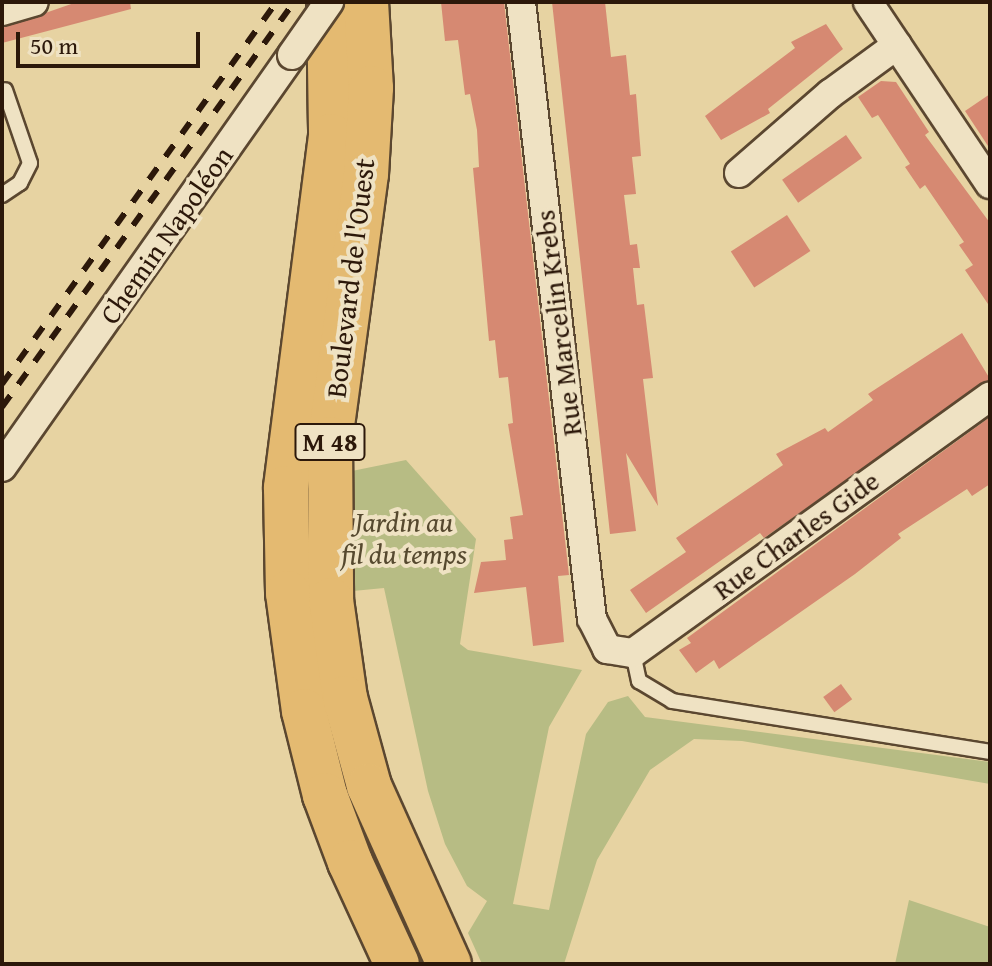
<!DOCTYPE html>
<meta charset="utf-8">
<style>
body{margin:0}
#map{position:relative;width:992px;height:966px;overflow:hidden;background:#e7d3a2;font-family:"Gentium Book Plus",serif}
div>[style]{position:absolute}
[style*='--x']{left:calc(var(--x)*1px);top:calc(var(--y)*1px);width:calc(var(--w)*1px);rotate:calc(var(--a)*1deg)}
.green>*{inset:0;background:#b7bc84}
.building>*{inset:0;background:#d68972;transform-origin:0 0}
.roads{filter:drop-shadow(2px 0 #5b4730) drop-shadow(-2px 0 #5b4730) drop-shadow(0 2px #5b4730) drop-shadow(0 -2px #5b4730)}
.lane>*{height:14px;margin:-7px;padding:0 7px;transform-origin:7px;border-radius:7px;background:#efe2c3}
.street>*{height:28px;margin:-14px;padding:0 14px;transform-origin:14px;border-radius:14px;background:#efe2c3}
.primary>*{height:44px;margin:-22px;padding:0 22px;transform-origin:22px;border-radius:22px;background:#e4ba71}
.rail>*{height:6px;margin-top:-3px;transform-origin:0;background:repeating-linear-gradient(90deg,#2c180a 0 14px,transparent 0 28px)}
.bridges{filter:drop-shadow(2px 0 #5b4730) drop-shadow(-2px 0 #5b4730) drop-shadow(0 2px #5b4730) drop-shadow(0 -2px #5b4730)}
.street-bridge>*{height:28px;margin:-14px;padding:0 14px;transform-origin:14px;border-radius:14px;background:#efe2c3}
span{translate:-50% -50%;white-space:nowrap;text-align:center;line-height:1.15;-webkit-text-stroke:8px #efe2c3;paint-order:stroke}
.shield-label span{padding:2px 6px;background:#efe2c3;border:2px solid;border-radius:6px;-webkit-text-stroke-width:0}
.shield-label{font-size:26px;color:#2c180a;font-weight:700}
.street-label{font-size:28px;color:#2c180a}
.park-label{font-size:28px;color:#56492f;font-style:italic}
.frame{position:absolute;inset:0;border:4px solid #2c180a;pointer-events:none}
.scale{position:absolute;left:16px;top:32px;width:184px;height:36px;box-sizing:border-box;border:4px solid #2c180a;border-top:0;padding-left:10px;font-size:24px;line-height:28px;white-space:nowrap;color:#2c180a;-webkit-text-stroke:6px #efe2c3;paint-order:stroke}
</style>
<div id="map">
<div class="green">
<div style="clip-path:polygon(406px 460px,476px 539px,460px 644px,468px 650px,582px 670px,549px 727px,513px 904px,549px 910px,586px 734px,608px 702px,628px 696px,645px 717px,990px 762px,990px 784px,742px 741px,694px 739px,650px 770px,597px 860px,564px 964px,482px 964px,468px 933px,487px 901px,467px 886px,445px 844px,428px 791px,384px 588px,353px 591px,347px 472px)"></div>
<div style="clip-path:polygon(909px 900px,990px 927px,990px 964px,895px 964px)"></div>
</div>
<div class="building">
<div style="clip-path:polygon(77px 2px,130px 2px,131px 9px,2px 43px,2px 28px)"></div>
<div style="clip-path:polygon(441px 2px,504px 2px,569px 575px,558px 576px,564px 642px,533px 646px,526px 587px,474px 593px,481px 562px,506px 560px,504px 540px,513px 539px,510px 517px,523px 515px,508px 424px,513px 423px,508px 377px,499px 378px,495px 340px,489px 341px,473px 168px,479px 167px,477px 130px,470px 94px,465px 95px,458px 40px,445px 41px)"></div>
<div style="clip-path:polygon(552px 2px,605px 2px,611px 57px,626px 55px,630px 95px,636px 94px,641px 156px,632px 157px,636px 194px,624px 195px,630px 245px,637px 244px,640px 268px,633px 268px,637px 305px,644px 304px,653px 378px,643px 379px,658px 506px,626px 453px,636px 531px,610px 534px)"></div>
<div style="clip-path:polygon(826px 24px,843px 49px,768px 109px,770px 113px,721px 140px,705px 116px,795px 48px,791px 42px)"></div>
<div style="clip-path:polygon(881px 81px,896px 82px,929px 132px,925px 135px,990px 223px,990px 307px,965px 270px,973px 265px,959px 245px,964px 242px,925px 185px,920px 189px,905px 167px,910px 164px,878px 115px,872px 118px,858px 97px)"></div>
<div style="clip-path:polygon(990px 94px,990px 149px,965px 111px)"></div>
<div style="left:846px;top:135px;width:28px;height:78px;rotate:55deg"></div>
<div style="left:787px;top:215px;width:43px;height:67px;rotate:57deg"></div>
<div style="clip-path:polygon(962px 333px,990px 379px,764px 538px,760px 533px,646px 613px,630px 590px,686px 552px,676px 538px,783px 465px,776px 454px,825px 428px,828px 432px,873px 400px,868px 394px)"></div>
<div style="clip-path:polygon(990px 417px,990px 484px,972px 496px,967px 489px,898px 534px,901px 538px,855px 574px,719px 669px,714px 660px,696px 673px,679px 650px,691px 643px,687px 638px)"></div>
<div style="left:841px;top:684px;width:19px;height:22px;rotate:54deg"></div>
</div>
<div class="roads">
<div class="lane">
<div style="--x:2;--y:195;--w:22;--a:-34"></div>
<div style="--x:20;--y:183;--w:22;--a:-63"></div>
<div style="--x:30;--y:163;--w:77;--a:-108.9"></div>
<div style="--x:633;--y:653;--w:29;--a:78"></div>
<div style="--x:639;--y:681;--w:39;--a:31"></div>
<div style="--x:672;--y:701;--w:322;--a:9.1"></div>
</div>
<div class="street">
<div style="--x:521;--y:2;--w:621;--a:83.44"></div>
<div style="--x:592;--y:619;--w:34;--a:63"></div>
<div style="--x:607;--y:649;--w:26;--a:9"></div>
<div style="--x:633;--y:653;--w:440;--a:-35.7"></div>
<div style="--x:868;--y:2;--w:219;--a:56.2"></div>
<div style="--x:2;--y:11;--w:33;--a:-16"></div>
<div style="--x:739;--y:173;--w:121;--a:-41"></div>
<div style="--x:830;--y:94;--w:83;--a:-36.2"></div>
<div style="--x:2;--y:467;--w:504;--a:-54.86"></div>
</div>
<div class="primary">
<div style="--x:329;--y:2;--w:134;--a:89.1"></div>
<div style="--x:331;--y:136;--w:355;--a:97.3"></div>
<div style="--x:286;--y:488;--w:105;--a:88.9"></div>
<div style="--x:288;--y:593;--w:119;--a:82.3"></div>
<div style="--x:304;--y:711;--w:87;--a:76"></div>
<div style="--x:325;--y:795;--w:72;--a:69.5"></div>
<div style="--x:350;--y:862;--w:112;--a:65.3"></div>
<div style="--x:366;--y:2;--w:86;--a:86.7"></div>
<div style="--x:371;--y:88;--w:86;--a:93.3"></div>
<div style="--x:366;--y:174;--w:267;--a:97.7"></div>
<div style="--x:330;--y:439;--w:161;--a:89.6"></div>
<div style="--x:331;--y:600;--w:99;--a:81.9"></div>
<div style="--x:345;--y:698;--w:91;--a:74.7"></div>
<div style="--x:369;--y:786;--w:195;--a:65.8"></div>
</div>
</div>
<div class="rail">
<div style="--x:2;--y:384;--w:471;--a:-54.3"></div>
<div style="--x:2;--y:407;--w:499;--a:-54.2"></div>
</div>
<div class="bridges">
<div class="street-bridge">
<div style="--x:292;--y:55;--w:65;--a:-55.1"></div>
</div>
</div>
<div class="shield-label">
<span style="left:330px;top:442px">M 48</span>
</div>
<div class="street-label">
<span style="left:166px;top:235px;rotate:-55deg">Chemin Napoléon</span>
<span style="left:350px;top:278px;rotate:-83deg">Boulevard de l'Ouest</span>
<span style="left:558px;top:323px;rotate:-97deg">Rue Marcelin Krebs</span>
<span style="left:796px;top:535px;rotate:-36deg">Rue Charles Gide</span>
</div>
<div class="park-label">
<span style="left:404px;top:538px">Jardin au<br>fil du temps</span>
</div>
<div class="frame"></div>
<div class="scale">50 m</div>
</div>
